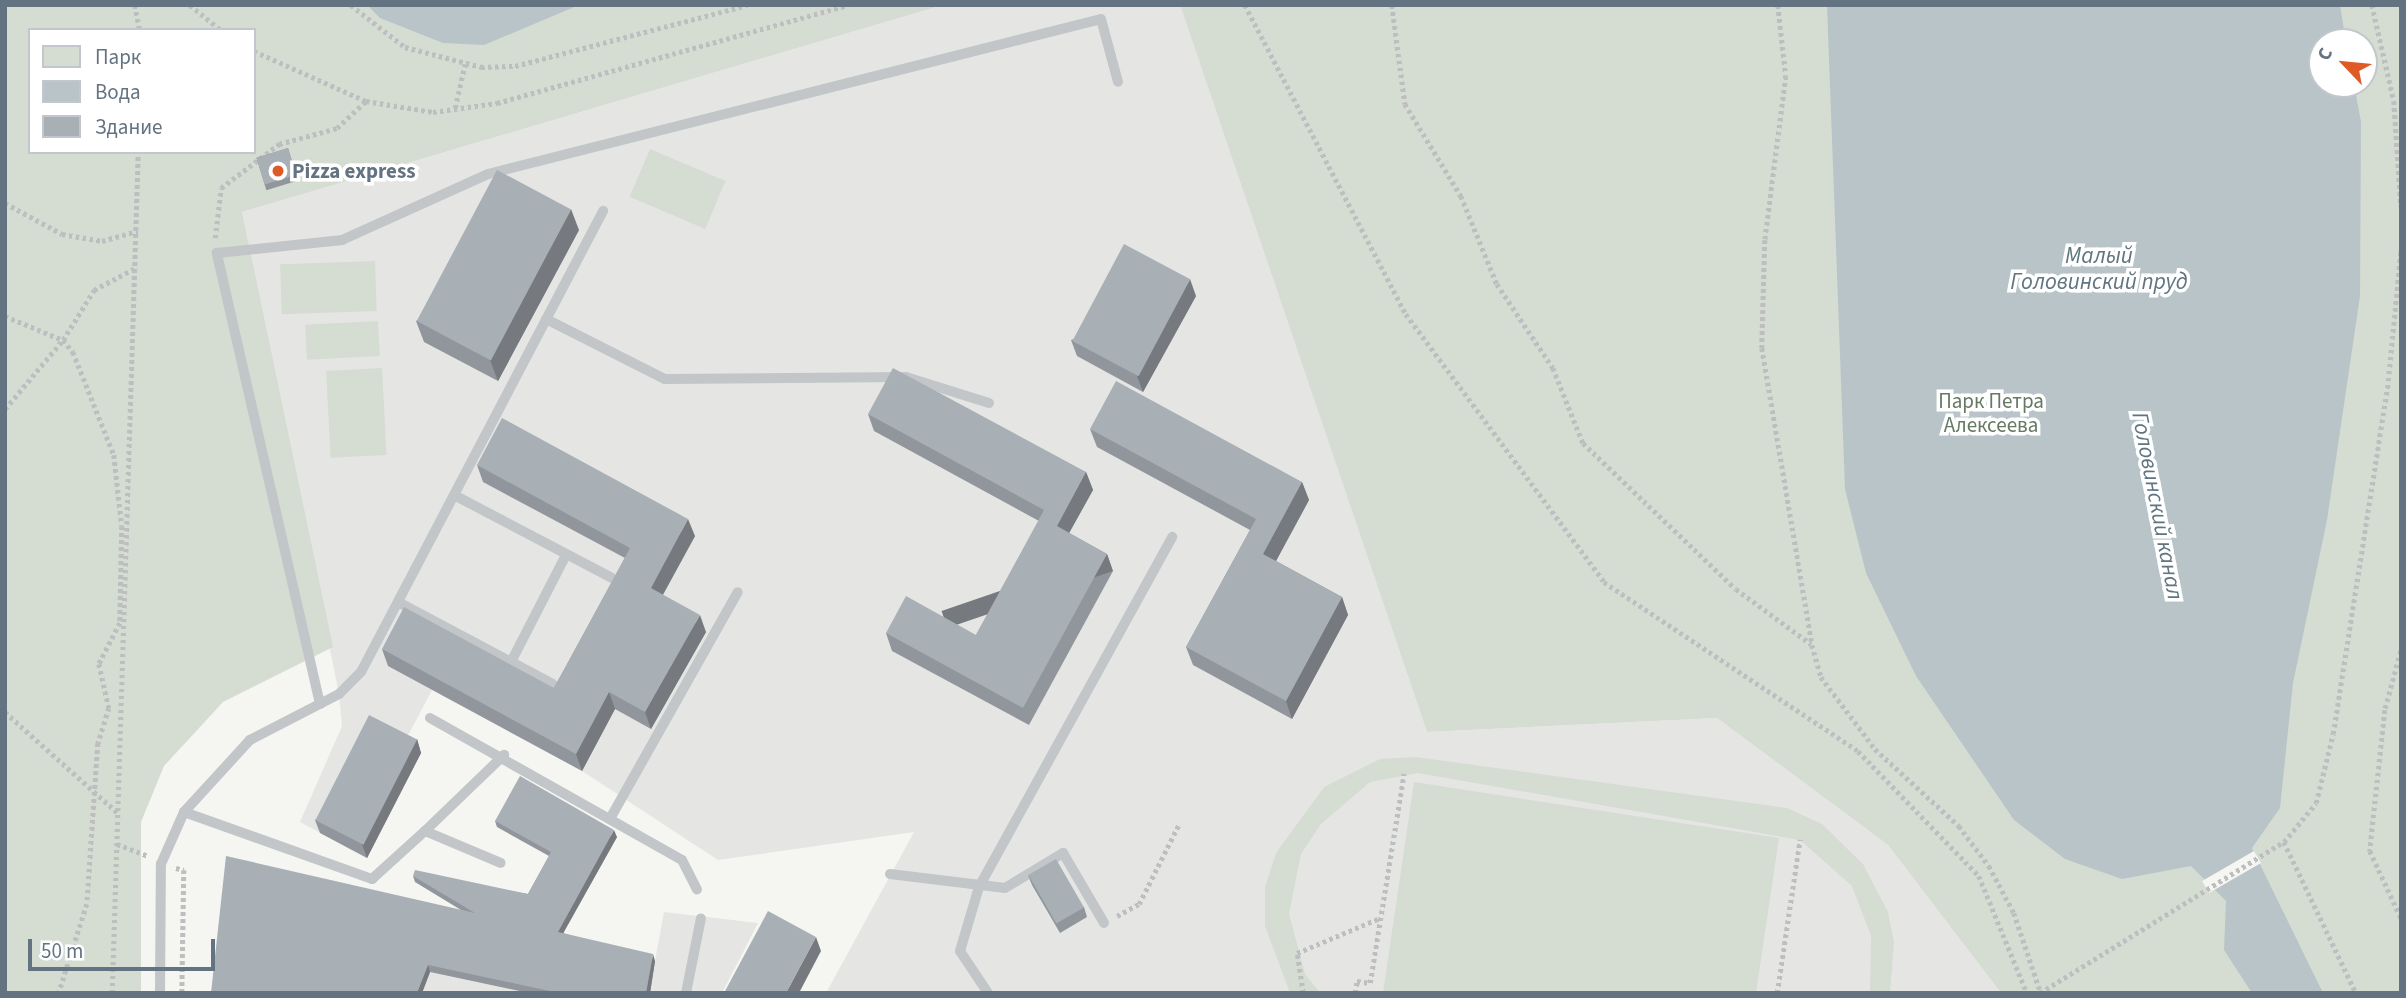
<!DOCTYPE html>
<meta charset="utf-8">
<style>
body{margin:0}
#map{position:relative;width:2406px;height:998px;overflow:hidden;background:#f5f5f1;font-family:"Source Sans 3",sans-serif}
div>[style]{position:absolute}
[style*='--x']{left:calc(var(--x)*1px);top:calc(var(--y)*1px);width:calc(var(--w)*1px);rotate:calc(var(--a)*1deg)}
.built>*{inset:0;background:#e5e6e4}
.green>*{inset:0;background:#d5dcd2;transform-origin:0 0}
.water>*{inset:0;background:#b9c4c8}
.pier>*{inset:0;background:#f5f5f1;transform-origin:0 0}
.path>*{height:4.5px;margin-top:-2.25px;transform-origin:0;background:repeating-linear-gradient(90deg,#bcbec0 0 3.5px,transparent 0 7px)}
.service>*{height:10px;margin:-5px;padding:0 5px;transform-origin:5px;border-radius:5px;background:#c2c6c9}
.wall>*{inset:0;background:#90969c;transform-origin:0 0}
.shaded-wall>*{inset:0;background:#767a7f;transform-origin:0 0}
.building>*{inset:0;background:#a8afb5;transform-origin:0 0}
.dots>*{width:19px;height:19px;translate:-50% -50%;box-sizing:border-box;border:4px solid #fff;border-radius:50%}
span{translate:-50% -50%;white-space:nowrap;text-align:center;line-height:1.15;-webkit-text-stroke:7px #fff;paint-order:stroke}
.poi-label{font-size:21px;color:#647381;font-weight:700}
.left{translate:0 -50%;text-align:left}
.park-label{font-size:21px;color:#667963}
.water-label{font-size:23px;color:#60757f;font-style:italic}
.frame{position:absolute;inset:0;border:7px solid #647381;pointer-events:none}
.legend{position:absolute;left:28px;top:28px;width:228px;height:126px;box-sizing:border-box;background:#fff;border:2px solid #c1c7cd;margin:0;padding:9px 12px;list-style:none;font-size:21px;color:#647381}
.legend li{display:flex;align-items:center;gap:14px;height:35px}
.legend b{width:35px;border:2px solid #c1c7cd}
.north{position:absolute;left:2308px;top:28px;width:70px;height:70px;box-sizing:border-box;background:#fff;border:2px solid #c1c7cd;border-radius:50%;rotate:296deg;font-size:19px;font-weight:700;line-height:28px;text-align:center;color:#647381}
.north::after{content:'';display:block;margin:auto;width:24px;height:32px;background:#de5b27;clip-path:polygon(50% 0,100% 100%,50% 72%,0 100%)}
.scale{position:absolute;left:28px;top:939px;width:187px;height:32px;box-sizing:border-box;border:4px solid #647381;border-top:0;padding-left:9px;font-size:21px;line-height:24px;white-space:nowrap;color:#647381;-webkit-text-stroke:5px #fff;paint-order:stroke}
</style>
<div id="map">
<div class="built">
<div style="clip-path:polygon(943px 5px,1180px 5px,1427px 732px,1717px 718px,1888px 845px,2001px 993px,826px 993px,914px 832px,718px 860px,582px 771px,432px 690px,404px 743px,421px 753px,367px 858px,300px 822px,342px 726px,339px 694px,242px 212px)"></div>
<div style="clip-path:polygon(664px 912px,758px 923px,722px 993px,213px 993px,219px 927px,655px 961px)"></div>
</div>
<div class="green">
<div style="clip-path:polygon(evenodd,5px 5px,943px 5px,242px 212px,333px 647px,223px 702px,164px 766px,141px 822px,141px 993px,5px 993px,5px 5px,30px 30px,254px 30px,254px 152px,30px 152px,30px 30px)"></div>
<div style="clip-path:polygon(evenodd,1180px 5px,2401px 5px,2401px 993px,2001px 993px,1888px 845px,1717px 718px,1427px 732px,1180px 5px,2322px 42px,2364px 42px,2364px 84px,2322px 84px,2322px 42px)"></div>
<div style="left:650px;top:149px;width:82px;height:52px;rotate:23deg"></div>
<div style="left:375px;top:261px;width:50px;height:95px;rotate:88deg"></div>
<div style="left:378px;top:321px;width:35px;height:73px;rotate:87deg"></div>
<div style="left:382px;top:368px;width:87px;height:56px;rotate:87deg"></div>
<div style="clip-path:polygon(1416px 757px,1787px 808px,1822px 824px,1863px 864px,1888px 912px,1894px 942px,1890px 993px,1870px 993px,1871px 936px,1852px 886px,1800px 840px,1418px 773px,1370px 782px,1321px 824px,1301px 854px,1289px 914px,1305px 974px,1320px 993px,1290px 993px,1265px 926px,1265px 887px,1276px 853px,1324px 787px,1380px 759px)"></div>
<div style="clip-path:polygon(1414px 782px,1779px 838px,1756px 993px,1383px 993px)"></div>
</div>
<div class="water">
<div style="clip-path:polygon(367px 5px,579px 5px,484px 45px,443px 43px,380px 18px)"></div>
<div style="clip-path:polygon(1827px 5px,2340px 5px,2346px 42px,2322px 42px,2322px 84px,2354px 84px,2361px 122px,2360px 296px,2327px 520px,2293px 683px,2280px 808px,2252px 848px,2323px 993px,2252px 993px,2224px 950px,2226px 901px,2191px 866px,2122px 879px,2065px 859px,2014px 820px,1916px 676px,1866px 573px,1845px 489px)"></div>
</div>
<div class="pier">
<div style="left:2254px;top:851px;width:14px;height:60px;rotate:60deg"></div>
</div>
<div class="path">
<div style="--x:135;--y:5;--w:25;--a:79"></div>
<div style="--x:190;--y:5;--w:40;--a:39"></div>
<div style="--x:351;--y:5;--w:68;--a:37.9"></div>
<div style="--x:405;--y:47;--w:79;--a:14.7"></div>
<div style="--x:481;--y:67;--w:34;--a:-2"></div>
<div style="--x:515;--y:66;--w:240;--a:-14.7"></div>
<div style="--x:1245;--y:5;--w:348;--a:62.5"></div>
<div style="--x:1406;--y:314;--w:333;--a:53.5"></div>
<div style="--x:1604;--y:582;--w:305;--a:33.6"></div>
<div style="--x:1858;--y:751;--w:174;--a:45.9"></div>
<div style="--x:1979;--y:876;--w:126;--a:67.7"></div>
<div style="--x:1392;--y:5;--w:100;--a:82.5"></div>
<div style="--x:1405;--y:104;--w:108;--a:58.7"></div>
<div style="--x:1461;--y:196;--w:95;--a:67.8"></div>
<div style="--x:1497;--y:284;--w:101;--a:56.3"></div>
<div style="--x:1553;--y:368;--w:81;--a:68.2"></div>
<div style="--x:1583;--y:443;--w:211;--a:43.7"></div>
<div style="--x:1736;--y:589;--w:93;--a:36.3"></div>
<div style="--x:1778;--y:5;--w:71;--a:83.6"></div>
<div style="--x:1786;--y:76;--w:165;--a:97.3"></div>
<div style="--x:1765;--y:240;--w:108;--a:91.6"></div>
<div style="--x:1762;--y:348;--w:301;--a:80.4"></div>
<div style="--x:1812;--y:645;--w:33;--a:74"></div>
<div style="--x:1821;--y:677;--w:90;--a:53.1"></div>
<div style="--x:1875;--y:749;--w:114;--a:42.5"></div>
<div style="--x:1959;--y:826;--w:50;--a:53.1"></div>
<div style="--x:1989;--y:866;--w:53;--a:62"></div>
<div style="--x:2014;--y:913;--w:84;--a:71.4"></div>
<div style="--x:2372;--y:5;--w:98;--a:77.1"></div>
<div style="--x:2394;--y:101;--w:106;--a:86.2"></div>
<div style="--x:254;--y:51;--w:123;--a:24.1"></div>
<div style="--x:366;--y:101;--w:68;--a:9.3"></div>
<div style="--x:433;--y:112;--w:65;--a:-8"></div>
<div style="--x:497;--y:103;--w:364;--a:-15.6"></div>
<div style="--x:455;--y:108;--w:45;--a:-77.2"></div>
<div style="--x:5;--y:203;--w:65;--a:28.5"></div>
<div style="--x:62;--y:234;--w:41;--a:9.9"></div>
<div style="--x:102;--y:241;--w:37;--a:-16"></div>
<div style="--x:215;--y:238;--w:50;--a:-83.2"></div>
<div style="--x:221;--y:188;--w:73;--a:-37.2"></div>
<div style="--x:279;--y:144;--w:60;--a:-15.4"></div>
<div style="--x:337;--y:128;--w:40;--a:-43"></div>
<div style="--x:5;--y:316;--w:63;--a:22.5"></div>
<div style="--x:63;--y:340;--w:16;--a:50"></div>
<div style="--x:73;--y:352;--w:111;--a:68.3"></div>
<div style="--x:114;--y:455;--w:71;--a:83.6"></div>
<div style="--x:122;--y:526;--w:97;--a:91.2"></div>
<div style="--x:120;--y:623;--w:46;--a:117.1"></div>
<div style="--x:99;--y:664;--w:45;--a:77.2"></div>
<div style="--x:109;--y:708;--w:37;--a:107"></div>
<div style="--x:98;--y:743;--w:161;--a:93.9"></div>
<div style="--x:87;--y:904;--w:93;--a:107.5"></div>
<div style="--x:5;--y:409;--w:90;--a:-50"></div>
<div style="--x:63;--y:340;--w:59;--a:-58.2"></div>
<div style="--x:94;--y:290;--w:49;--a:-28.1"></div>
<div style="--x:2401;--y:651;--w:61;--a:105.2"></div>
<div style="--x:2385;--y:710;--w:142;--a:96.1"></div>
<div style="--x:2370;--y:851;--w:74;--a:65.2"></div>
<div style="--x:5;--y:712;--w:153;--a:41.8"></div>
<div style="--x:2284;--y:842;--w:167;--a:64.5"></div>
<div style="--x:117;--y:844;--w:34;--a:21"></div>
<div style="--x:176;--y:868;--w:8;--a:14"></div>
<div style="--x:184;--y:870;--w:123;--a:90.9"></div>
<div style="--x:1117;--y:916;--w:25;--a:-29"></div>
<div style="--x:1139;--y:904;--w:89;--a:-63.4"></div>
<div style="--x:112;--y:993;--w:841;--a:-88.23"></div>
<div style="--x:1303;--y:993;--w:40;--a:-98.5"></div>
<div style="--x:1297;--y:953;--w:90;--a:-22.9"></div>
<div style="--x:1355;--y:993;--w:12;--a:-81"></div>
<div style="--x:1357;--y:981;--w:13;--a:9"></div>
<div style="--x:1370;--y:983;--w:212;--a:-80.8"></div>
<div style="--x:1777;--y:993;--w:155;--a:-81.5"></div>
<div style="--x:2040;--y:993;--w:287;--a:-31.8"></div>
<div style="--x:2284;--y:842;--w:50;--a:-50.6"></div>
<div style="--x:2316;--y:803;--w:71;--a:-76.2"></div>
<div style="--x:2333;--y:734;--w:357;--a:-81.1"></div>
<div style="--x:2388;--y:381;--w:133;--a:-84.4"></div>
</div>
<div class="service">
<div style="--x:546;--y:319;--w:133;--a:26.8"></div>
<div style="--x:665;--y:379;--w:241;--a:-0.5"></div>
<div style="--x:906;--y:377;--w:87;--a:17.4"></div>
<div style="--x:454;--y:495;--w:178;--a:27.7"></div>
<div style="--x:398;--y:602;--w:175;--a:27.9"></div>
<div style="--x:511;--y:662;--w:120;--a:-62.8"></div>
<div style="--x:320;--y:704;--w:463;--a:-102.9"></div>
<div style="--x:217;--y:253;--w:126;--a:-5.9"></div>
<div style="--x:342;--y:240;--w:160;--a:-24.3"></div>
<div style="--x:488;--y:174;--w:632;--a:-14.19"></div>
<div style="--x:1101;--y:19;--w:65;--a:74.9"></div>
<div style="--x:430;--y:718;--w:289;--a:29.4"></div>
<div style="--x:682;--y:860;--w:33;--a:63"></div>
<div style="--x:184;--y:812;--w:200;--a:19.6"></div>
<div style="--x:372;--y:879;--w:72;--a:-42.2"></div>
<div style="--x:425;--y:831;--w:82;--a:22.8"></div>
<div style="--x:611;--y:817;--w:258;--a:-60.6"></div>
<div style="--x:425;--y:831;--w:110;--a:-43.9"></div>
<div style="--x:890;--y:874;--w:116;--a:6.9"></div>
<div style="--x:1005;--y:888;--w:68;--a:-31.1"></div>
<div style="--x:1063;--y:853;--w:81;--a:59.6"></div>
<div style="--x:160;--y:993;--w:129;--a:-89.6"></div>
<div style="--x:161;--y:864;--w:57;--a:-66.1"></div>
<div style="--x:184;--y:812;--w:98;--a:-47.5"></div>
<div style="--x:250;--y:740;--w:100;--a:-27.3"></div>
<div style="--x:339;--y:694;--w:31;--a:-45"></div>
<div style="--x:361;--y:672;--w:521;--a:-62.3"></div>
<div style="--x:686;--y:993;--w:76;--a:-78.7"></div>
<div style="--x:988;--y:993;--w:50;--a:-123.7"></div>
<div style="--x:960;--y:951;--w:67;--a:-73.5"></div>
<div style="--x:979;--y:887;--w:400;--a:-61.1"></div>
</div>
<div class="wall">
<div style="left:288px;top:148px;width:34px;height:33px;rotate:73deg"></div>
<div style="clip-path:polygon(579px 230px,498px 381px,424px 342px,416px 321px)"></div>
<div style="clip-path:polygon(1196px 296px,1143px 392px,1077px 356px,1071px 340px)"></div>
<div style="clip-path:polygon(868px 414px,1086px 472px,1093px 490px,1069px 533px,1107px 554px,1113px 571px,1029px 725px,892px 651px,886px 633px,976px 635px,1039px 521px,874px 431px)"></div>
<div style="clip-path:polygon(1090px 429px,1302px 482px,1309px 500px,1276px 561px,1342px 597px,1348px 615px,1292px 719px,1193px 665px,1186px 647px,1250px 530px,1097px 447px)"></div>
<div style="clip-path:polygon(477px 465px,695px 536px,663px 595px,706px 632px,651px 729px,615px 709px,582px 771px,388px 666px,382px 649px,554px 688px,625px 558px,483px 482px)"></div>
<div style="clip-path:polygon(417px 739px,421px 753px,367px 858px,320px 833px,315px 820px)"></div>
<div style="clip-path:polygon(495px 821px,617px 837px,563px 933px,655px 961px,650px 993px,529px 993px,430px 972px,422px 993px,211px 993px,461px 910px,415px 882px,413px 876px,528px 894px,549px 856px,497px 827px)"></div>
<div style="clip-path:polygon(1028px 875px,1084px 907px,1087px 917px,1060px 933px,1032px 885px)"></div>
</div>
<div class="shaded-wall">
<div style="clip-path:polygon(571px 209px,579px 230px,498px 381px,490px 360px)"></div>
<div style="clip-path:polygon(1190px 279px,1196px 296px,1143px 392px,1137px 376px)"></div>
<div style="clip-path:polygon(1086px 472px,1093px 490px,1063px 544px,1057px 526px)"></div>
<div style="clip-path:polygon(1302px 482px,1309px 500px,1270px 572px,1263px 554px)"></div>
<div style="clip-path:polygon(688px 519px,695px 536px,657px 605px,651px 588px)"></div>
<div style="left:1107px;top:554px;width:18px;height:175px;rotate:71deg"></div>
<div style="clip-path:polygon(1342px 597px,1348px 615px,1292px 719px,1286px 701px)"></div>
<div style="clip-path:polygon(700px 615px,706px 632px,651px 729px,645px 712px)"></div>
<div style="clip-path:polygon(609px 692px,615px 709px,582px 771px,576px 754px)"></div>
<div style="clip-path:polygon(417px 739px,421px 753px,367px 858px,362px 844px)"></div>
<div style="clip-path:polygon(614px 830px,617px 837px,560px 939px,558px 932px)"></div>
<div style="clip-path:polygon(816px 937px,821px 951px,799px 993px,786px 993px)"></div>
<div style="clip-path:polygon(653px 954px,655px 961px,650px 993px,646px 993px)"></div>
<div style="clip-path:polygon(428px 965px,430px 972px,422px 993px,417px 993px)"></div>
</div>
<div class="building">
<div style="left:288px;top:148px;width:28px;height:33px;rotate:73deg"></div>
<div style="left:497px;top:170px;width:84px;height:171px;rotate:28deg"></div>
<div style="left:1124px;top:244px;width:75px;height:110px;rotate:28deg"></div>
<div style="clip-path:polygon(893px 368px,1086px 472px,1057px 526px,1107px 554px,1023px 708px,886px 633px,906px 596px,976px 635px,1044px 510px,868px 414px)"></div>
<div style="clip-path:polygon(1116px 381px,1302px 482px,1263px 554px,1342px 597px,1286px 701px,1186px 647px,1256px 519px,1090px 429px)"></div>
<div style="clip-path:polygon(502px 418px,688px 519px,651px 588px,700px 615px,645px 712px,609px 692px,576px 754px,382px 649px,404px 607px,554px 688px,630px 548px,477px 465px)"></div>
<div style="left:369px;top:715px;width:54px;height:118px;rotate:27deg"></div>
<div style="clip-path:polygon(520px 776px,614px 830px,558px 932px,653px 954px,646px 993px,559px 993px,428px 965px,417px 993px,211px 993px,226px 856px,475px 913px,413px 876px,415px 870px,528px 894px,551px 852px,495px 821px)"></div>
<div style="left:1056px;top:859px;width:56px;height:32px;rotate:60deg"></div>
<div style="clip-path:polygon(768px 911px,816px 937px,786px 993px,724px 993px)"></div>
</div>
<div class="dots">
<div style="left:278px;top:171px;background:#de5b27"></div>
</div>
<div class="poi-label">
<span class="left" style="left:292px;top:171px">Pizza express</span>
</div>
<div class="park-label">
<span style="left:1991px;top:413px">Парк Петра<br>Алексеева</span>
</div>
<div class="water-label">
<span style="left:2099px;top:269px">Малый<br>Головинский пруд</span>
<span style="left:2157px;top:506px;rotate:79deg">Головинский канал</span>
</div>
<div class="frame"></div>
<ul class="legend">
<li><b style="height:19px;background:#d5dcd2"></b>Парк</li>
<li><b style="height:19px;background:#b9c4c8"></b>Вода</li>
<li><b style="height:19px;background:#a8afb5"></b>Здание</li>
</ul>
<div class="north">С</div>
<div class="scale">50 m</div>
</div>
